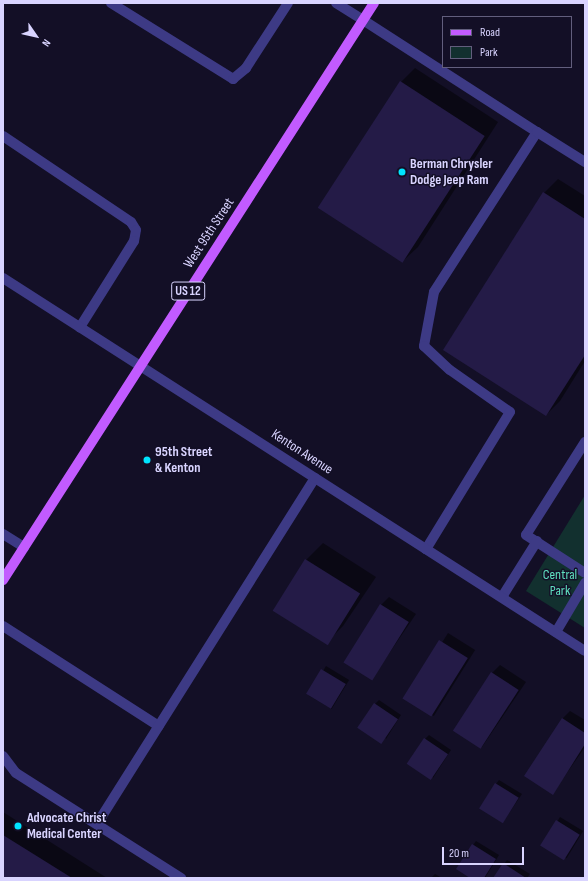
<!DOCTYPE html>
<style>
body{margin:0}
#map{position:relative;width:588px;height:881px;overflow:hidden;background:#130f26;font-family:"Sofia Sans Condensed",sans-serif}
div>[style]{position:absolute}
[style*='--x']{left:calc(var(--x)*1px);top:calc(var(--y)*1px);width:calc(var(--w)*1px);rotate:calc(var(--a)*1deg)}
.green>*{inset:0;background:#12302f}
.shadow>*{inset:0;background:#0007;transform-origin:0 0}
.building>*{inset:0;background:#241b47;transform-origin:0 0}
.lane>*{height:10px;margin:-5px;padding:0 5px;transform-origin:5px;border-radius:5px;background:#3d3a85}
.street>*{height:10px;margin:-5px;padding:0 5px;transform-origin:5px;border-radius:5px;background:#3d3a85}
.primary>*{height:10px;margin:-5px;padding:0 5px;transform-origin:5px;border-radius:5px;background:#c25bff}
.dots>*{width:11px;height:11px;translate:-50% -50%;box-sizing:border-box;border:2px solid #130f26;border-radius:50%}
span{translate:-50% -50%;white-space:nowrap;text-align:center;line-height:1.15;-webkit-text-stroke:3px #130f26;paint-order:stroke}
.shield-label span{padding:1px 3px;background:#130f26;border:1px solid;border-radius:3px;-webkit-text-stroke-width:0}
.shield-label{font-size:13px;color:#d9d4ff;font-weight:700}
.poi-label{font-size:14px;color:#d9d4ff;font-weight:700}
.left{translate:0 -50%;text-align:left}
.street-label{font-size:14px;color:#d9d4ff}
.park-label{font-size:14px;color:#5fe0c0}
.frame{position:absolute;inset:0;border:4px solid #d9d4ff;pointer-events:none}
.legend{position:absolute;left:442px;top:16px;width:130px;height:52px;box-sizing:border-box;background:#130f26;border:1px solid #625e7d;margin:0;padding:5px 7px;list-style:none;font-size:12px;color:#d9d4ff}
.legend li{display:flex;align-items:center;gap:8px;height:20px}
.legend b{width:20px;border:1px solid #625e7d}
.north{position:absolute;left:16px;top:16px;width:40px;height:40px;-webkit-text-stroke:3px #130f26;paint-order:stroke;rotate:124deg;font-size:11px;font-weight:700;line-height:16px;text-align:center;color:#d9d4ff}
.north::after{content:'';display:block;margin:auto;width:14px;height:18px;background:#d9d4ff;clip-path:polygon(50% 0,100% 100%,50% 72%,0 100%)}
.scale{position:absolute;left:442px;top:847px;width:82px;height:18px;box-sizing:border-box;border:2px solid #d9d4ff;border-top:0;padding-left:5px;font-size:12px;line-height:14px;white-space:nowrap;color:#d9d4ff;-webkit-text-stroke:3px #130f26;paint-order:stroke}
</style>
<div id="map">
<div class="green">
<div style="clip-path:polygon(585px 495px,585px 628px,526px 591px)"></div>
</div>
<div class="shadow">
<div style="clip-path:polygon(415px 68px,498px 122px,418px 247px,404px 260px,401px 82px)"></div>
<div style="clip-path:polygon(558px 179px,585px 196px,585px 361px,560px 401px,546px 415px,544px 193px)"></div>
<div style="clip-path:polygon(323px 543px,376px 577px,343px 626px,326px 643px,274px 609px,306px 560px)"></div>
<div style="clip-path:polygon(389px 597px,416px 614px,371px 680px,381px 605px)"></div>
<div style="left:448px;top:633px;width:32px;height:78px;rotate:32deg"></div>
<div style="clip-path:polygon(500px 665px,526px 682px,482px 747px,492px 673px)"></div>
<div style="left:326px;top:666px;width:27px;height:34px;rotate:31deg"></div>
<div style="clip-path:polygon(379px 700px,401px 715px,386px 739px,375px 704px)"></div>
<div style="clip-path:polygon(570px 711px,585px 720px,585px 747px,553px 793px,562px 719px)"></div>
<div style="clip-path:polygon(429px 735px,451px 750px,433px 778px,425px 739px)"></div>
<div style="clip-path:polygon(499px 780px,522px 794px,503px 822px,496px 784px)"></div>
<div style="clip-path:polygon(3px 812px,107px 878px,3px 878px)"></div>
<div style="left:560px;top:817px;width:27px;height:32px;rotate:31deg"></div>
<div style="clip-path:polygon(476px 841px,499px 855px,485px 878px,472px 878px,457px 868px)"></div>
<div style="clip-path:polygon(507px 860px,530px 874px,527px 878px,494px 878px)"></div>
<div style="clip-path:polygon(435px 874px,442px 878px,431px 878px)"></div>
</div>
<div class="building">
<div style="left:400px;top:81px;width:101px;height:151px;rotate:33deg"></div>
<div style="clip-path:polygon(543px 192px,585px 219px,585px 355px,546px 416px,443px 350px)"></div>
<div style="left:305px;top:559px;width:65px;height:61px;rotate:32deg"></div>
<div style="left:380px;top:604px;width:34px;height:69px;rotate:32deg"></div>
<div style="left:439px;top:640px;width:34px;height:69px;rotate:32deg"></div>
<div style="left:321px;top:669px;width:29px;height:29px;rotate:31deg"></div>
<div style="left:491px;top:672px;width:33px;height:70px;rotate:33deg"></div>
<div style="left:374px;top:703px;width:29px;height:30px;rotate:34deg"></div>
<div style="clip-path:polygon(562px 718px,585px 733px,585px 744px,553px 795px,524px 776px)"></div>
<div style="left:424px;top:738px;width:29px;height:31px;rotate:34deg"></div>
<div style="left:495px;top:783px;width:28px;height:30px;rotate:32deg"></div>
<div style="left:556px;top:820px;width:28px;height:30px;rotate:32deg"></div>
<div style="clip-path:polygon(3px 835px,72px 878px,3px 878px)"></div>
<div style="clip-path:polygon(472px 844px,496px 859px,484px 878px,470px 878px,456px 869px)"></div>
<div style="clip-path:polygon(503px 863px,526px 878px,493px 878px)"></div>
</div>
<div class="lane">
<div style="--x:111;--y:3;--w:144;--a:31.9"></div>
<div style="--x:233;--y:79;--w:17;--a:-40"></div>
<div style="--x:246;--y:68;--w:77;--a:-57.1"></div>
<div style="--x:363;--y:20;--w:207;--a:32.8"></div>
<div style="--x:537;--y:132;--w:190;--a:122.8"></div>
<div style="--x:434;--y:292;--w:55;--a:100.5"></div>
<div style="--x:424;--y:346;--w:35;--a:43"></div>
<div style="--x:450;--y:370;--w:73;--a:35"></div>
<div style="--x:510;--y:412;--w:161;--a:121.5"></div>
<div style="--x:537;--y:132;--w:57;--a:32"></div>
<div style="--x:3;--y:136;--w:154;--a:33.9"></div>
<div style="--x:131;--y:222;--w:9;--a:58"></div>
<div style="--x:136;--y:230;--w:11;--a:100"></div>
<div style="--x:134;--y:241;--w:102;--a:122.1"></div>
<div style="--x:585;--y:442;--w:110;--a:122.4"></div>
<div style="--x:526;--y:535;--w:70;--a:32.8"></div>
<div style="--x:3;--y:534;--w:25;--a:32"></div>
<div style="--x:502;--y:597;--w:66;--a:-58"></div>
<div style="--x:3;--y:626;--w:185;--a:32.7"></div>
<div style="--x:556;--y:632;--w:57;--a:-59.4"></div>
<div style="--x:97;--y:824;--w:409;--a:-57.8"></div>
</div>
<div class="street">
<div style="--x:336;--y:3;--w:32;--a:32"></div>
<div style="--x:3;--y:278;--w:691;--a:32.66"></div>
<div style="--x:3;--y:756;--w:21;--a:53"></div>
<div style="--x:16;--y:773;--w:196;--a:32.5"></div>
</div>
<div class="primary">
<div style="--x:3;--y:580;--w:686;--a:-57.26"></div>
</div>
<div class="dots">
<div style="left:402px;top:172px;background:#00e5ff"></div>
<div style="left:147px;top:460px;background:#00e5ff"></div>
<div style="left:18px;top:826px;background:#00e5ff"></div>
</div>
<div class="shield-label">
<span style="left:188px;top:291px">US 12</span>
</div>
<div class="poi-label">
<span class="left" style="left:410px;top:172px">Berman Chrysler<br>Dodge Jeep Ram</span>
<span class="left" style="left:155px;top:460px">95th Street<br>&amp; Kenton</span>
<span class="left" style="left:27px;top:826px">Advocate Christ<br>Medical Center</span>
</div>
<div class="street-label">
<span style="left:209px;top:233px;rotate:-57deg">West 95th Street</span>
<span style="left:302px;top:452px;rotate:33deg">Kenton Avenue</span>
</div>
<div class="park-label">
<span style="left:560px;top:583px">Central<br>Park</span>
</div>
<div class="frame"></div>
<ul class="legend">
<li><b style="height:5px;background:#c25bff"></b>Road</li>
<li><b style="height:11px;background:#12302f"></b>Park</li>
</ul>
<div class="north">N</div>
<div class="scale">20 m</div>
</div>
